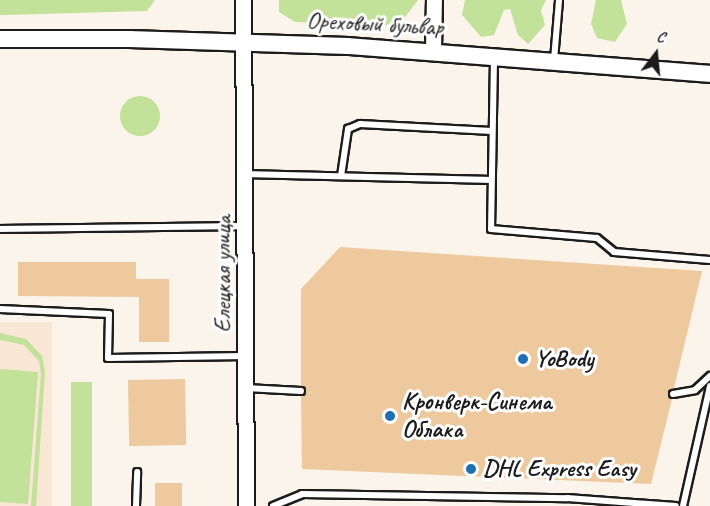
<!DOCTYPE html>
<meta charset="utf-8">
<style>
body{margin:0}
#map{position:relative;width:710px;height:506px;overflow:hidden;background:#fbf4eb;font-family:Caveat,sans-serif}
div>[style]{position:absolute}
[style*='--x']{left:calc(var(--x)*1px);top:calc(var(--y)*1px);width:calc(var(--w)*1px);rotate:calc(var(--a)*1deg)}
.built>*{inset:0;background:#f7e7d4;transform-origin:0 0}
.green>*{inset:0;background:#c2e199;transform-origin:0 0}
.round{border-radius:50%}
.building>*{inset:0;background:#edc99d;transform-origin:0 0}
.roads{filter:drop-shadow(2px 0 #1c1c1c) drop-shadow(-2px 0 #1c1c1c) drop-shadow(0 2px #1c1c1c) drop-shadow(0 -2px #1c1c1c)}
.service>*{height:6px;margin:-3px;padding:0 3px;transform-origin:3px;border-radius:3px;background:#fff}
.tertiary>*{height:15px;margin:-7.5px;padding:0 7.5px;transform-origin:7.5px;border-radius:7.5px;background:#fff}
.secondary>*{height:16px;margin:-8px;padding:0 8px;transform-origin:8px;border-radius:8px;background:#fff}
.dots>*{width:16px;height:16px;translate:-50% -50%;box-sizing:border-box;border:3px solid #fff;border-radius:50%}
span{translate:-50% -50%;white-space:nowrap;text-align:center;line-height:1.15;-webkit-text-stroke:6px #fff;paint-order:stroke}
.street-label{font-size:24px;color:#1c1c1c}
.poi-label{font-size:24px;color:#1c1c1c;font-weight:700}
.left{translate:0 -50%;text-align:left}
.north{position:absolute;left:626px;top:24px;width:60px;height:60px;-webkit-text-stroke:4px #fff;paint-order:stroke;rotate:16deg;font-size:16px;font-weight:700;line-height:24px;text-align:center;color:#1c1c1c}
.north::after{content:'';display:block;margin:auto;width:21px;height:27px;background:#1c1c1c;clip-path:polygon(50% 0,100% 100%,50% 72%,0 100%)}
</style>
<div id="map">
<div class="built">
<div style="left:0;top:322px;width:52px;height:184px"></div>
</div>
<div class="green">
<div style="clip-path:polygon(0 0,155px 0,147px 11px,5px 15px,0 15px)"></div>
<div style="clip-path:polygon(279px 0,418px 0,403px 20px,383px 26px,295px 22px,279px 12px)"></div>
<div style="clip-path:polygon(465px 0,546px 0,541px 10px,545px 25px,528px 44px,518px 35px,510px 9px,504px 10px,494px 35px,481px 37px,462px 15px)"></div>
<div style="clip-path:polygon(596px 0,621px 0,627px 24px,615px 42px,597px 38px,591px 24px)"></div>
<div class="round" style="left:120px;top:96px;width:40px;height:40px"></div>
<div style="clip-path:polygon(0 333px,26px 339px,42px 356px,45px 372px,36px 506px,31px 506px,41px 374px,39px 361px,24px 345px,0 340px)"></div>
<div style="clip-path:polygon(0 369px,38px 372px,28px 504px,0 502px)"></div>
<div style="left:71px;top:382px;width:21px;height:124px"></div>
</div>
<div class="building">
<div style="clip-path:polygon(340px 247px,702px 271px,674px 388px,668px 393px,672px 399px,651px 484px,302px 469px,301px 396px,306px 391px,301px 386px,301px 289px)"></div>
<div style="clip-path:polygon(18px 262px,136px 262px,136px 279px,169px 279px,169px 342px,139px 342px,139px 297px,18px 296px)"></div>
<div style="left:185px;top:379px;width:66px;height:57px;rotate:89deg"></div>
<div style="left:155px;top:483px;width:27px;height:23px"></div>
</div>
<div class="roads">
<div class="service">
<div style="--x:494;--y:59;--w:170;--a:91"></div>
<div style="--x:491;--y:229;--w:106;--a:4.9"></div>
<div style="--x:597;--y:238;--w:22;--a:39"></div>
<div style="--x:614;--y:252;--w:96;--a:4.8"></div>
<div style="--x:554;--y:60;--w:60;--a:-85.2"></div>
<div style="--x:246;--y:174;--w:244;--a:1.4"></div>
<div style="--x:341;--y:176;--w:48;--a:-81.5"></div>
<div style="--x:348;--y:129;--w:13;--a:-23"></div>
<div style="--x:360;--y:124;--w:132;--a:3"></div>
<div style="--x:0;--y:229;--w:242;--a:-0.7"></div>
<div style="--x:0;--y:309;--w:109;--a:2.6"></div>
<div style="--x:109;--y:314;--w:44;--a:91.3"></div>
<div style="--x:108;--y:358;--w:138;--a:-0.8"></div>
<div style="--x:246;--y:388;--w:55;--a:3.1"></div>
<div style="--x:673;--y:394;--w:22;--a:-10"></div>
<div style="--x:695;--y:390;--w:21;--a:-43"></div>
<div style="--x:136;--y:506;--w:34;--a:-88"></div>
<div style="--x:273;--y:506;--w:31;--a:-22"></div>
<div style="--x:302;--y:494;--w:265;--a:0.9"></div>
<div style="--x:567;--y:498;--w:109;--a:4.2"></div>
<div style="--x:683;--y:506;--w:123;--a:-77.3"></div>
</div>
<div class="tertiary">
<div style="--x:243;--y:0;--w:506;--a:89.66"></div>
<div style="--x:433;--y:50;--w:50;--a:-88.9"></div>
</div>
<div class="secondary">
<div style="--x:0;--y:39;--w:129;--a:0"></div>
<div style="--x:129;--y:39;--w:219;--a:1.8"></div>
<div style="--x:348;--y:46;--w:363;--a:4.4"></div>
</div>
</div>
<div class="dots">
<div style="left:523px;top:359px;background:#1f6fb2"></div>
<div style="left:390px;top:416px;background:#1f6fb2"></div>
<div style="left:471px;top:469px;background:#1f6fb2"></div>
</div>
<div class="street-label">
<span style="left:375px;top:24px;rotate:3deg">Ореховый бульвар</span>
<span style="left:223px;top:274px;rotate:-90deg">Елецкая улица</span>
</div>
<div class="poi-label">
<span class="left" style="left:535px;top:359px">YoBody</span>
<span class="left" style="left:402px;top:416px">Кронверк-Синема<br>Облака</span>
<span class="left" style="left:483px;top:469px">DHL Express Easy</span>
</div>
<div class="north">С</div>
</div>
